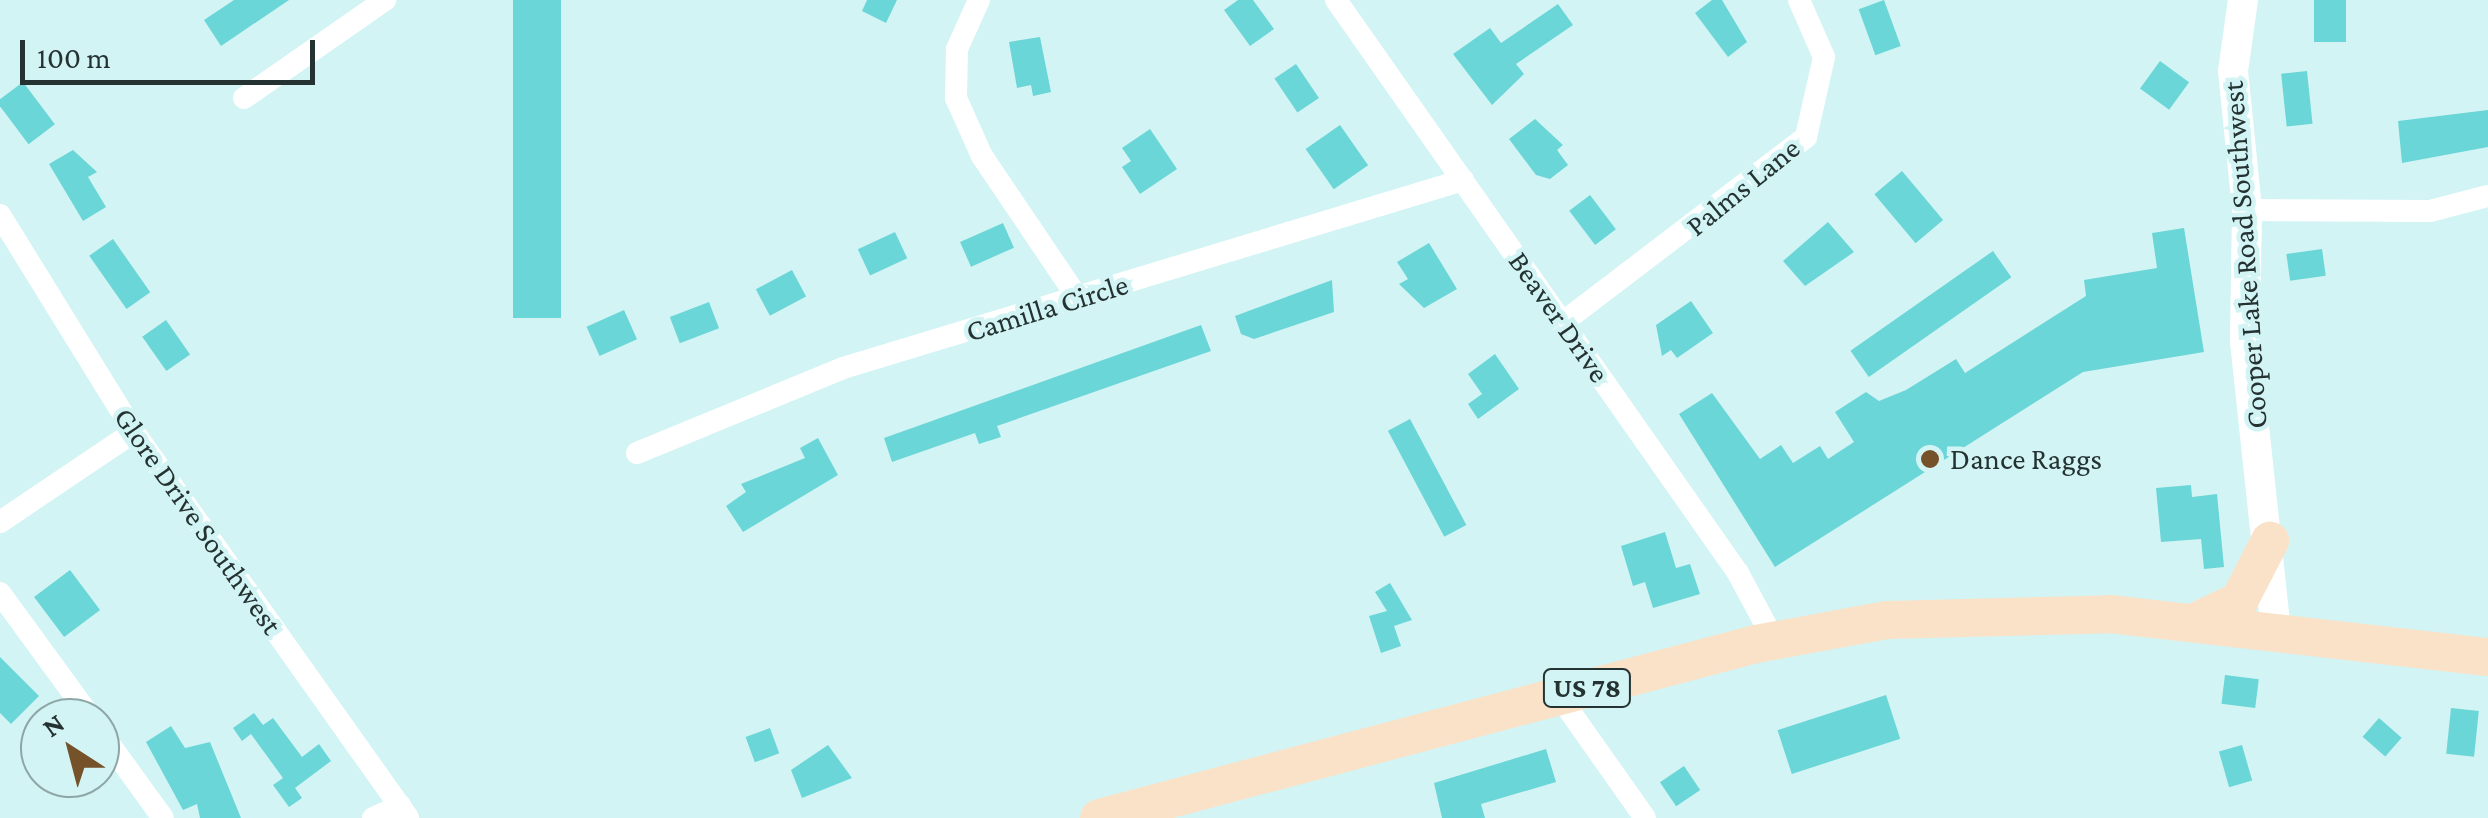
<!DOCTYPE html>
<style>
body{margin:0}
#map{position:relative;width:2488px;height:818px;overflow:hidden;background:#d3f4f4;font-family:"Crimson Pro",serif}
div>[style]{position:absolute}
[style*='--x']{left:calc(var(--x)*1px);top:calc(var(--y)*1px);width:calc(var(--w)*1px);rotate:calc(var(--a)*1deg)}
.building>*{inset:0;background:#6bd6d7;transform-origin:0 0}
.minor>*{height:22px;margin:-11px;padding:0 11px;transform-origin:11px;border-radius:11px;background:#fff}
.tertiary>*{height:30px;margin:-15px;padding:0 15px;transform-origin:15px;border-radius:15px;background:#fff}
.primary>*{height:38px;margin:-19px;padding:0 19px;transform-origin:19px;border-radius:19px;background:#fae2c8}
.dots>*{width:28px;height:28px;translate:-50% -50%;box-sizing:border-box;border:5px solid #d3f4f4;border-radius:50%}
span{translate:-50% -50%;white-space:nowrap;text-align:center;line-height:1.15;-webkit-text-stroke:9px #d3f4f4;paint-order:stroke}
.shield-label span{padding:2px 8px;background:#d3f4f4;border:2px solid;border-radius:8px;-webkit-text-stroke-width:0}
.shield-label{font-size:28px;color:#253232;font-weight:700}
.street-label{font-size:30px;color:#253232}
.poi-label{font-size:30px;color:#253232}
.left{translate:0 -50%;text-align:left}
.north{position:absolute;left:20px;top:698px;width:100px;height:100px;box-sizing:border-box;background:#d3f4f4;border:2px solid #8da6a6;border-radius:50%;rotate:324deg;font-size:28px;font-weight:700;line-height:40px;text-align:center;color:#253232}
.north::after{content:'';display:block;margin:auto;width:35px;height:45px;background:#75522a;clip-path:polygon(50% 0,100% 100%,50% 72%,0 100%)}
.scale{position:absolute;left:20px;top:40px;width:295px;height:45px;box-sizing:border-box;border:5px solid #253232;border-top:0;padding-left:12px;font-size:30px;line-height:35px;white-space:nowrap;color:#253232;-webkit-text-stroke:8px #d3f4f4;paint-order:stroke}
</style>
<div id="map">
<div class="building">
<div style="clip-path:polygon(234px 0,289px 0,221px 46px,204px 20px)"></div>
<div style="left:513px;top:0;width:48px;height:318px"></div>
<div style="clip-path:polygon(867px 0,897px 0,886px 23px,862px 11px)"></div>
<div style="clip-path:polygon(1238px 0,1253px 0,1274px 29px,1250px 46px,1224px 10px)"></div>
<div style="clip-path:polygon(1712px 0,1722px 0,1747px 42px,1728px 57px,1695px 13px)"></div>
<div style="left:1884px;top:0;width:49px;height:27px;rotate:70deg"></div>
<div style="left:2314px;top:0;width:32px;height:42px"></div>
<div style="clip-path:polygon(1558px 4px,1573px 25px,1516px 64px,1524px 74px,1492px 105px,1453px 54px,1490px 28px,1501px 43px)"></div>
<div style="clip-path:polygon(1040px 37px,1051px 92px,1033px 96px,1031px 85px,1017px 88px,1009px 42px)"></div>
<div style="left:2160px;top:61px;width:36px;height:34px;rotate:36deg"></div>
<div style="left:1296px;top:64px;width:41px;height:26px;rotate:56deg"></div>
<div style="left:2307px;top:71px;width:53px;height:26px;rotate:84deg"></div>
<div style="left:23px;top:82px;width:53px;height:33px;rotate:53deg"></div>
<div style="clip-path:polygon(2488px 110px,2488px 147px,2402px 163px,2398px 121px)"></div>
<div style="clip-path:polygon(1535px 119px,1563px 145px,1557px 150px,1568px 165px,1550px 179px,1536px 175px,1509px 139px)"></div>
<div style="left:1340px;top:125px;width:49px;height:42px;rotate:55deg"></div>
<div style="clip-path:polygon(1150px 129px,1177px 169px,1140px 194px,1122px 167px,1131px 161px,1122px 148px)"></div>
<div style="clip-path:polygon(73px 150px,97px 172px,88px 177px,106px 207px,83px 221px,49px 164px)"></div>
<div style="left:1902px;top:171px;width:64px;height:36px;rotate:50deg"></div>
<div style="left:1590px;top:195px;width:43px;height:26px;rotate:53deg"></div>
<div style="clip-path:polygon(1828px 222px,1854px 252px,1805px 286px,1783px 261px)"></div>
<div style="left:1003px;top:223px;width:27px;height:47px;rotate:66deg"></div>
<div style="clip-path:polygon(2184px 228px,2204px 352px,2083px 372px,1775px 567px,1679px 414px,1712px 393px,1760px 459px,1781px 445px,1793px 463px,1820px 446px,1828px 459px,1854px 442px,1835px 412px,1866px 392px,1879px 401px,1906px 390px,1956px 359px,1965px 373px,2086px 296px,2084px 280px,2157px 268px,2152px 233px)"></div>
<div style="left:895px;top:232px;width:29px;height:41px;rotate:65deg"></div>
<div style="left:113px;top:239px;width:65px;height:29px;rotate:55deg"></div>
<div style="clip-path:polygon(1429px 243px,1457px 289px,1424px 308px,1399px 284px,1408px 279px,1397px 262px)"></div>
<div style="left:2322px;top:249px;width:27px;height:36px;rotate:82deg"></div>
<div style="left:1993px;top:251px;width:32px;height:174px;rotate:55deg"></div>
<div style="left:792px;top:270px;width:30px;height:41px;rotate:62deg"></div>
<div style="clip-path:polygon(1332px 280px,1334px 312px,1254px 339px,1241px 334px,1235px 316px)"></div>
<div style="clip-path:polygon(1691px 301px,1713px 333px,1677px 358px,1671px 350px,1662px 356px,1656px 325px)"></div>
<div style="left:709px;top:302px;width:28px;height:42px;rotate:69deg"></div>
<div style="left:624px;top:310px;width:32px;height:41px;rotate:66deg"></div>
<div style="left:166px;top:320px;width:42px;height:29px;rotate:55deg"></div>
<div style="clip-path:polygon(1201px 325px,1211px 351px,997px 426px,1001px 437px,979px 444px,975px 433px,892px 462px,884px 438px)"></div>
<div style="clip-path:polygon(1495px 354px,1519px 389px,1478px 419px,1468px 404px,1482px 394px,1468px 374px)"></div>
<div style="left:1410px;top:419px;width:120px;height:25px;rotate:62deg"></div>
<div style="clip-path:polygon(818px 438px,838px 475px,743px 532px,726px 506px,746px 492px,741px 484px,805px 458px,800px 448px)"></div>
<div style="clip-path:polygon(2191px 485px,2192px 497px,2217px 494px,2224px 567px,2204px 569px,2201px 539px,2161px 542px,2156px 488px)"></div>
<div style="clip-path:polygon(1665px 532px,1676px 568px,1690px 564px,1700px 594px,1653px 608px,1645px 582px,1633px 586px,1621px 546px)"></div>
<div style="left:70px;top:570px;width:50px;height:45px;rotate:53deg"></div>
<div style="clip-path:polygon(1390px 583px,1412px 620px,1394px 626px,1401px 646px,1381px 653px,1369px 616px,1387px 611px,1375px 592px)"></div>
<div style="clip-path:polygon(0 657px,39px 696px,11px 724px,0 713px)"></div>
<div style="left:2225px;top:675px;width:34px;height:29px;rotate:7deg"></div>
<div style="left:1886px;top:695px;width:46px;height:114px;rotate:72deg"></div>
<div style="left:2451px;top:708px;width:28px;height:46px;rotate:6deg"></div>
<div style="clip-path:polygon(254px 713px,263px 725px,273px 718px,302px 757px,319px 744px,331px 761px,295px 788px,302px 798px,289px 807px,273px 785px,283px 778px,251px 734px,242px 741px,233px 728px)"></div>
<div style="left:2379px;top:718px;width:30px;height:25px;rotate:41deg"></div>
<div style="clip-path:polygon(171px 726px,185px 748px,210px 742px,241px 818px,200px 818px,197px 804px,183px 810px,146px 742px)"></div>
<div style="left:770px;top:728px;width:27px;height:26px;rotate:70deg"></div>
<div style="clip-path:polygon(828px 745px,852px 778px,802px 798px,791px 770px)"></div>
<div style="left:2242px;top:745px;width:37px;height:24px;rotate:74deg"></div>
<div style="clip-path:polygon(1546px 749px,1556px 782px,1481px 804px,1485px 818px,1442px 818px,1434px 783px)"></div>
<div style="left:1684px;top:766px;width:29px;height:29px;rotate:56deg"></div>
</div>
<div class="minor">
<div style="--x:979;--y:0;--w:54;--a:114.2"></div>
<div style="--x:957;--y:49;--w:49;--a:91.2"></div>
<div style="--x:956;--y:98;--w:64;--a:65.9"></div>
<div style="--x:982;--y:156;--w:174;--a:56"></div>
<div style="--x:1336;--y:0;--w:700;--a:54.95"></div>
<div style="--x:1738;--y:573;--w:76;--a:61.8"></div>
<div style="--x:244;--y:98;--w:172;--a:-34.8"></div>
<div style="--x:2247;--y:210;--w:183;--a:0.3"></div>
<div style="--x:2430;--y:211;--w:60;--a:-14.5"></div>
<div style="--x:0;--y:215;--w:255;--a:58.3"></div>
<div style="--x:134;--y:432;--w:473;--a:54.6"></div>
<div style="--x:1562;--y:323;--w:307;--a:-37.3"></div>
<div style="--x:1806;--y:137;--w:82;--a:-77.3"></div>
<div style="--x:1824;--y:57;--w:62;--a:-113.7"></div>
<div style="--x:637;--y:453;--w:223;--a:-22.4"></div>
<div style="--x:843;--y:368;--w:648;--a:-16.87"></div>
<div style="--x:0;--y:522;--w:161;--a:-33.9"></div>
<div style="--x:0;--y:593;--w:155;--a:53.9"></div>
<div style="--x:1559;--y:696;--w:149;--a:54.8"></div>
<div style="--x:100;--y:731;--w:107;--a:54.1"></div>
<div style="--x:373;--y:818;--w:30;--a:-24"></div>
</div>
<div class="tertiary">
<div style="--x:2243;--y:0;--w:72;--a:98"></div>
<div style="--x:2233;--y:71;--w:140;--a:84.2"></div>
<div style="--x:2247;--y:210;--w:132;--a:90.9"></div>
<div style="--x:2245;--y:342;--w:290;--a:83.9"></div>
</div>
<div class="primary">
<div style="--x:2195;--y:622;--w:49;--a:-25.5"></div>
<div style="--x:2239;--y:601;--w:68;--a:-62.7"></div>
<div style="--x:1099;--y:818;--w:680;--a:-14.83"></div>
<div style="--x:1756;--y:644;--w:133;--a:-10.4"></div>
<div style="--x:1887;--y:620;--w:223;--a:-1.5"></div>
<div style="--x:2110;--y:614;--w:380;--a:6.5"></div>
</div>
<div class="dots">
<div style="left:1930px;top:459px;background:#75522a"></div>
</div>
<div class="shield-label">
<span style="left:1587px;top:688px">US 78</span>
</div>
<div class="street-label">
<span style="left:1743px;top:187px;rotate:-39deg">Palms Lane</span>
<span style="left:2245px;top:255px;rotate:-94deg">Cooper Lake Road Southwest</span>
<span style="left:1047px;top:308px;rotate:-17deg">Camilla Circle</span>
<span style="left:1559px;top:317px;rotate:55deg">Beaver Drive</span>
<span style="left:198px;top:521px;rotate:55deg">Glore Drive Southwest</span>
</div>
<div class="poi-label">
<span class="left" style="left:1950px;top:459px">Dance Raggs</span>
</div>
<div class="north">N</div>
<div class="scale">100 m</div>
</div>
